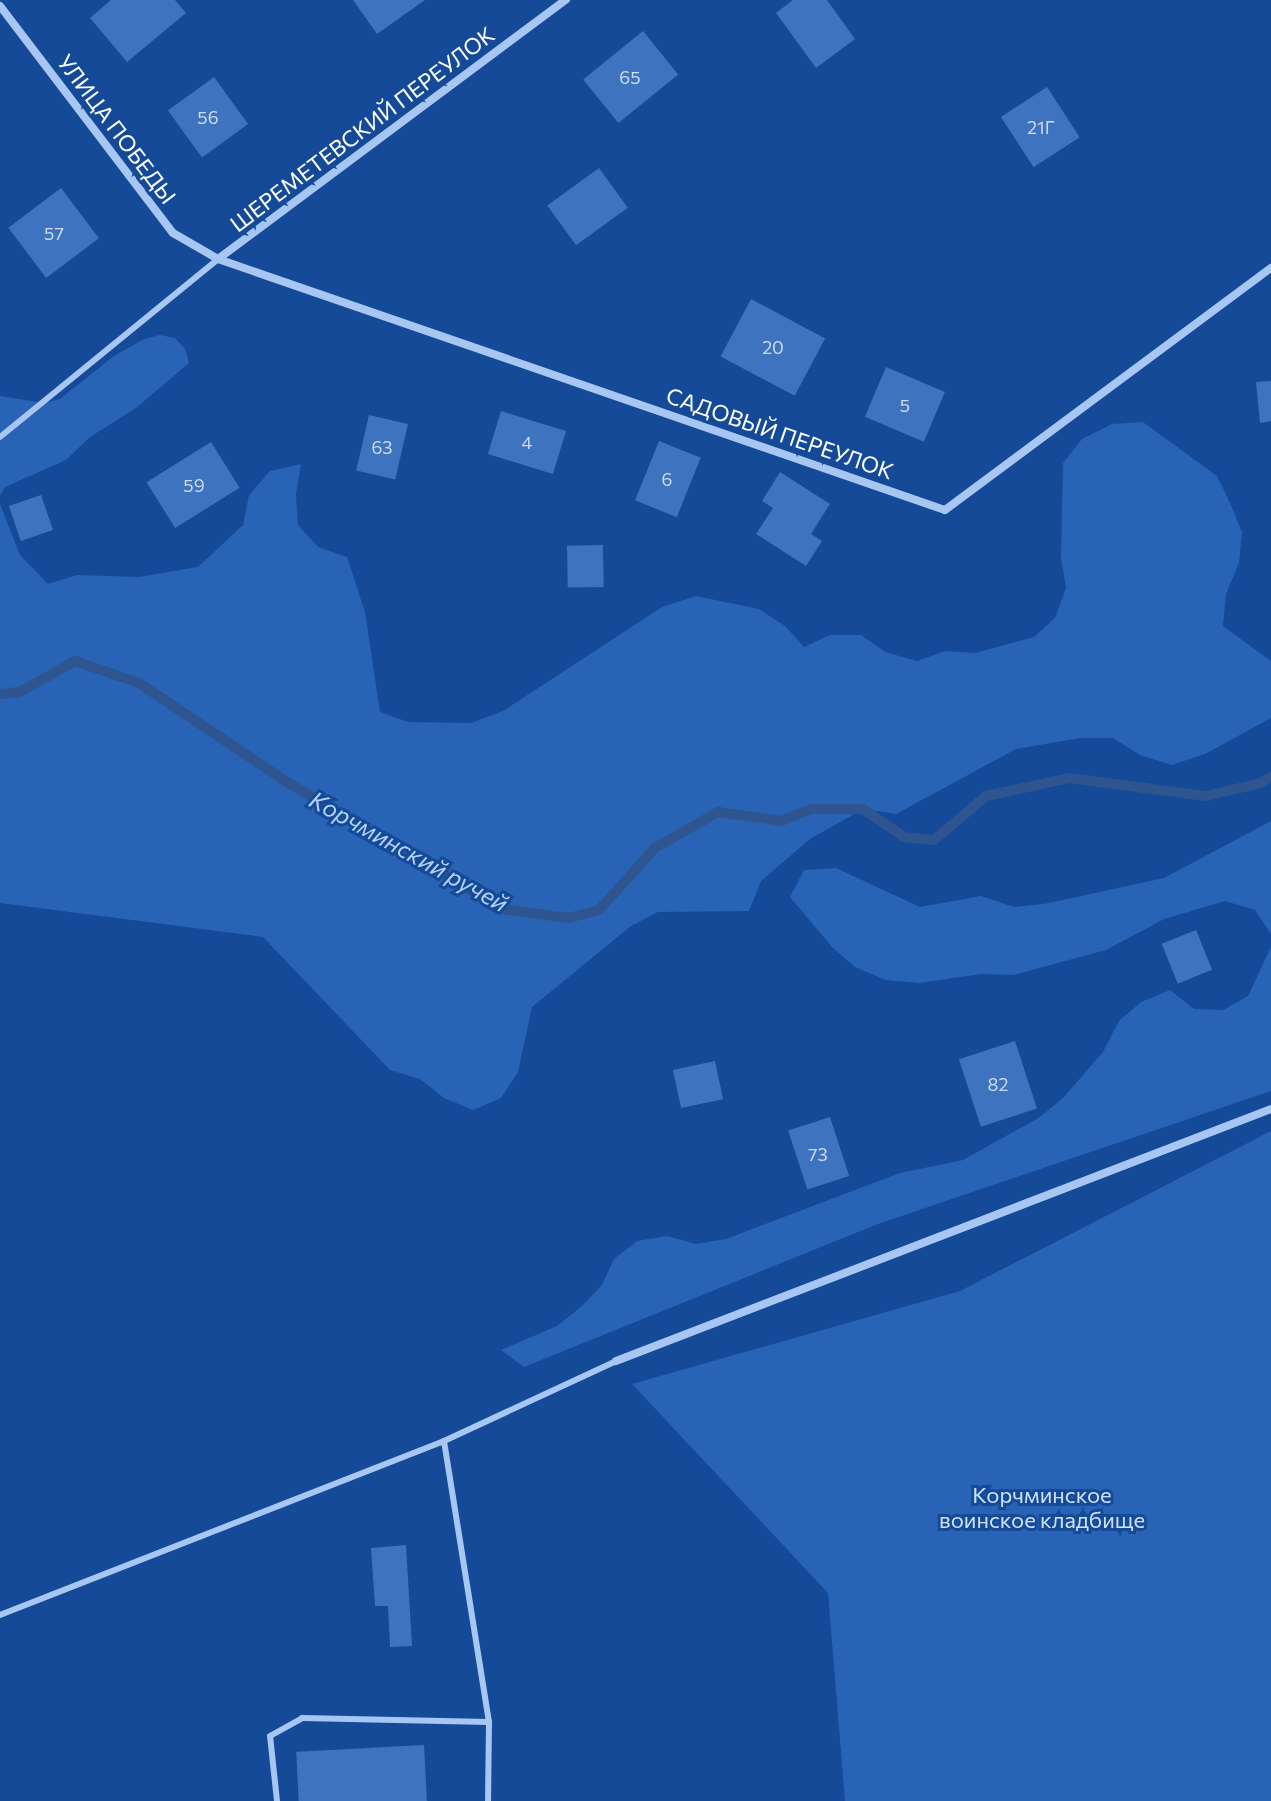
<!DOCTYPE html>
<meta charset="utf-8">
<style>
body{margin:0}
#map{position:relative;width:1271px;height:1801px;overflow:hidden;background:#144a98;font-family:Commissioner,sans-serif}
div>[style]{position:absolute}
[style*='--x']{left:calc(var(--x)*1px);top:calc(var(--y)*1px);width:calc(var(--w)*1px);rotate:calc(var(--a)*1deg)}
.green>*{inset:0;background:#2863b6}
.stream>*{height:10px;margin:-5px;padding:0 5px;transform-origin:5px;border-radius:5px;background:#2e558f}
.building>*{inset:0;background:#3d73bf;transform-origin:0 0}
.lane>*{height:6px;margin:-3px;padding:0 3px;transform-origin:3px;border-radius:3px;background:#a7c7f2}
.street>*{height:8px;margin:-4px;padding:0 4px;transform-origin:4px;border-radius:4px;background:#a7c7f2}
span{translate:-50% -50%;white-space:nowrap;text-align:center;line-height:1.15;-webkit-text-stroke:6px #144a98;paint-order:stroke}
.number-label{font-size:18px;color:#cedcef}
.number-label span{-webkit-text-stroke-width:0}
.street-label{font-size:22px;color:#fff}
.park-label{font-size:22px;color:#cee2fd}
.water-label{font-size:24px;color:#b3d1f9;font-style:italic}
</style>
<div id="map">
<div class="green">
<div style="clip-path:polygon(160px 335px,175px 338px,185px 349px,189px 363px,136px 408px,90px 437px,66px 460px,5px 487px,0 496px,0 396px,44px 403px,60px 399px,114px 356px,144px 339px)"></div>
<div style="clip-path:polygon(1143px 422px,1217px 476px,1230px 503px,1242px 532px,1239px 563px,1226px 594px,1223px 626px,1271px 661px,1271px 718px,1205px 754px,1172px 765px,1140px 755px,1113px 738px,1081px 738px,1016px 749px,896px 814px,863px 809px,810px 839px,761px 881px,749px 911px,658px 912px,631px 926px,532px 1007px,518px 1072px,501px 1098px,473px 1110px,444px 1098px,420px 1079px,390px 1070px,263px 937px,0 903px,0 504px,20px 555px,48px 584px,77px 575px,139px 577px,198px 567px,243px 525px,249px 495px,270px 471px,301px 464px,296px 494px,298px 525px,318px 547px,347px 557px,365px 612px,380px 712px,408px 722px,471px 723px,503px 711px,662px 607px,696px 596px,759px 609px,785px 626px,804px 647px,830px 635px,861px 635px,885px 652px,917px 661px,945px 651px,975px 653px,1034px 637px,1055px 618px,1066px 588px,1061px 558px,1063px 463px,1082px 439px,1112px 424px)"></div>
<div style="clip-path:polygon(1271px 821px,1271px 934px,1255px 910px,1225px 901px,1164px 919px,1106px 950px,1013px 975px,981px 974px,919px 983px,886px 980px,855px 967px,832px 947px,790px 897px,804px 870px,836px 868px,920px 907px,981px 896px,1014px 907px,1044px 904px,1164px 878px)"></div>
<div style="clip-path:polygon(1271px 947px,1271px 1091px,878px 1224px,524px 1367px,501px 1350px,557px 1326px,582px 1306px,602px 1285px,614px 1259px,637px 1241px,667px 1236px,696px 1244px,726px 1239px,900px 1173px,963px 1160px,1040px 1117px,1063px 1098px,1103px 1052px,1119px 1021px,1141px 1002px,1170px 990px,1194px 1009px,1223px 1010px,1248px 996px)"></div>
<div style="clip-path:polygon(1271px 1131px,1271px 1801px,845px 1801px,828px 1593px,632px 1384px,960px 1291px)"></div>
</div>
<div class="stream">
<div style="--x:0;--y:694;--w:20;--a:-6"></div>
<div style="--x:20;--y:692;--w:63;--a:-29.4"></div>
<div style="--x:75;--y:661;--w:68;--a:19"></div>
<div style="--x:139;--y:683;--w:178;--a:33.8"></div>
<div style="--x:287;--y:782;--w:251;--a:30.5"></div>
<div style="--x:503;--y:909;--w:66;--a:7.9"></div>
<div style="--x:568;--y:918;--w:32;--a:-14"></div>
<div style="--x:599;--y:910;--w:84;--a:-47.9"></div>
<div style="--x:655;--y:848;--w:73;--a:-29.7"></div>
<div style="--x:718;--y:812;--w:64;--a:8.1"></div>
<div style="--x:781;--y:821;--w:32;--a:-22"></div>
<div style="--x:811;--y:809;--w:52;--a:0"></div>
<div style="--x:863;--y:809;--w:50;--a:34.3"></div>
<div style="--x:904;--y:837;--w:30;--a:6"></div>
<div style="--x:934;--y:840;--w:68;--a:-40.2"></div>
<div style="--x:986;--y:796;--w:85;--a:-12.2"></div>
<div style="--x:1069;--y:778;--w:138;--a:7.5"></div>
<div style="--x:1206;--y:796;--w:57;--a:-13.3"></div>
<div style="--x:1261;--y:783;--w:12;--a:-31"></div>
</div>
<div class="building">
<div style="clip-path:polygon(111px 0,175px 0,186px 13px,127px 62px,90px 18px)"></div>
<div style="clip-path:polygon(353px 0,425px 0,377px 34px)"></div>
<div style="clip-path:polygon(793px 0,827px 0,855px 39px,816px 68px,776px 13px)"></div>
<div style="left:643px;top:31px;width:56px;height:77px;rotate:51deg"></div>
<div style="left:214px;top:77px;width:58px;height:57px;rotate:54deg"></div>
<div style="left:1047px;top:87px;width:60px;height:55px;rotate:57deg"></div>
<div style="left:599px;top:168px;width:49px;height:64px;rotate:54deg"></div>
<div style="left:61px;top:188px;width:63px;height:66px;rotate:53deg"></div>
<div style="left:751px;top:299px;width:84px;height:65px;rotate:28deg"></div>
<div style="left:886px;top:367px;width:64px;height:54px;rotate:23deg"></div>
<div style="clip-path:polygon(1271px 381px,1271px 421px,1260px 423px,1256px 382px)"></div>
<div style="left:501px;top:411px;width:68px;height:45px;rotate:17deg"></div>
<div style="left:369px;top:415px;width:40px;height:57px;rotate:13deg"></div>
<div style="left:659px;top:441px;width:45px;height:64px;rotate:22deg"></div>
<div style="left:211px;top:442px;width:54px;height:76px;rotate:58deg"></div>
<div style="clip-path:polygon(780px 472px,830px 504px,811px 534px,822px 541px,806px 566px,756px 534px,773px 508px,762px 501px)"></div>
<div style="left:41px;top:495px;width:37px;height:34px;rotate:71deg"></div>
<div style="left:603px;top:545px;width:42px;height:36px;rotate:89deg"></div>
<div style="left:1196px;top:930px;width:43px;height:37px;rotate:68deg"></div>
<div style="left:1015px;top:1041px;width:71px;height:59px;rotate:72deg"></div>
<div style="left:715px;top:1061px;width:39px;height:43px;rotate:78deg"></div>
<div style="left:830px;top:1117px;width:62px;height:44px;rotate:72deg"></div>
<div style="clip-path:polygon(406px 1545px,412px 1646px,390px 1647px,388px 1606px,375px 1606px,371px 1548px)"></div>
<div style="left:424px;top:1745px;width:56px;height:128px;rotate:87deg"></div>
</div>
<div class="lane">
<div style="--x:0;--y:437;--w:281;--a:-39.2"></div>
<div style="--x:444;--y:1441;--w:285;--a:80.9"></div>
<div style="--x:489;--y:1722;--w:79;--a:90.7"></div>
<div style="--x:0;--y:1615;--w:477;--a:-21.4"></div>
<div style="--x:444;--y:1441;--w:190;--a:-24.9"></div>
<div style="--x:277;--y:1801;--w:65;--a:-96.1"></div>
<div style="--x:270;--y:1736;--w:37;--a:-29"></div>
<div style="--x:302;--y:1718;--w:187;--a:1.2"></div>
</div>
<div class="street">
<div style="--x:0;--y:6;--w:285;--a:52.7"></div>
<div style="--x:173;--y:233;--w:52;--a:30"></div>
<div style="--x:218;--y:259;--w:769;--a:19.05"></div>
<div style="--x:945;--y:510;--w:406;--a:-36.6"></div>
<div style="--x:218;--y:259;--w:434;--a:-36.7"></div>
<div style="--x:616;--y:1361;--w:702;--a:-21.04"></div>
</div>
<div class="number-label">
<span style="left:630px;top:77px">65</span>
<span style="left:208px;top:117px">56</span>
<span style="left:1041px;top:127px">21Г</span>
<span style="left:54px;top:233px">57</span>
<span style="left:773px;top:347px">20</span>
<span style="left:905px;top:405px">5</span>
<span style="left:527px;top:442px">4</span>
<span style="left:382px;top:447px">63</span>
<span style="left:667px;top:479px">6</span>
<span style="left:194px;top:485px">59</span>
<span style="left:998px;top:1084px">82</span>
<span style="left:818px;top:1154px">73</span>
</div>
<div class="street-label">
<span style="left:117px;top:129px;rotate:53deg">УЛИЦА ПОБЕДЫ</span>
<span style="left:362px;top:129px;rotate:-37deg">ШЕРЕМЕТЕВСКИЙ ПЕРЕУЛОК</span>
<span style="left:780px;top:433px;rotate:19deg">САДОВЫЙ ПЕРЕУЛОК</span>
</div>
<div class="park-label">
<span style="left:1042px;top:1507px">Корчминское<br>воинское кладбище</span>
</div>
<div class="water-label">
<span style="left:409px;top:851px;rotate:29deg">Корчминский ручей</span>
</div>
</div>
